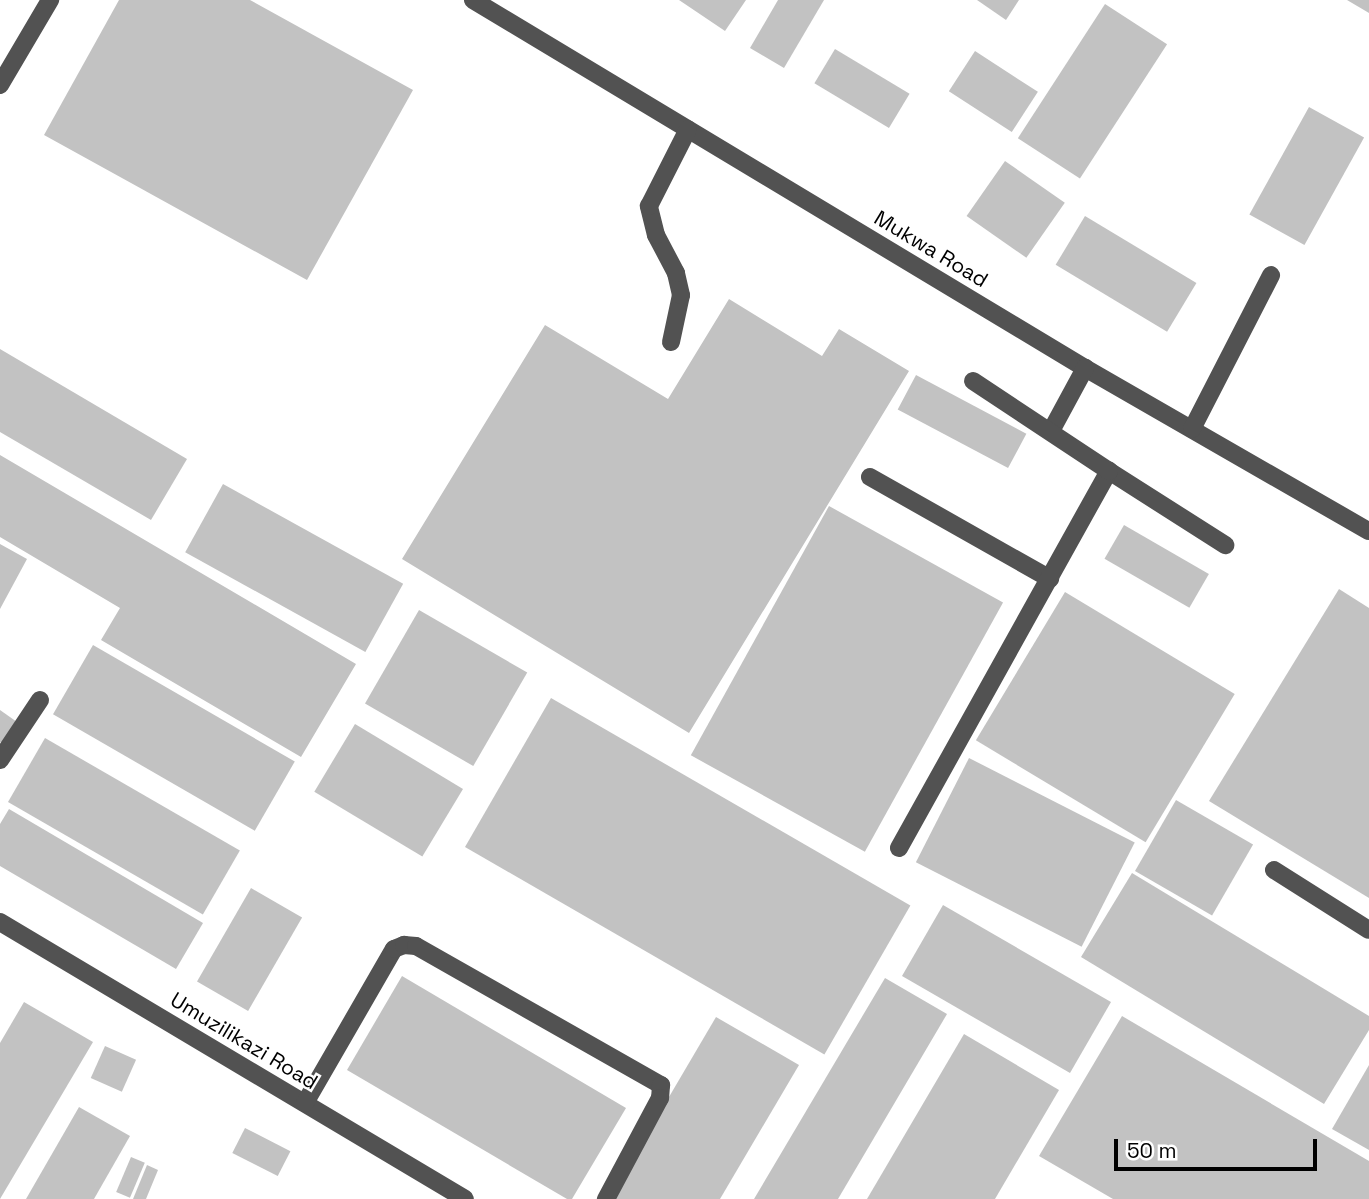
<!DOCTYPE html>
<style>
body{margin:0}
#map{position:relative;width:1369px;height:1199px;overflow:hidden;background:#fff;font-family:"Space Grotesk",sans-serif}
div>[style]{position:absolute}
[style*='--x']{left:calc(var(--x)*1px);top:calc(var(--y)*1px);width:calc(var(--w)*1px);rotate:calc(var(--a)*1deg)}
.building>*{inset:0;background:#c2c2c2;transform-origin:0 0}
.minor>*{height:18px;margin:-9px;padding:0 9px;transform-origin:9px;border-radius:9px;background:#525252}
span{translate:-50% -50%;white-space:nowrap;text-align:center;line-height:1.15;-webkit-text-stroke:5px #fff;paint-order:stroke}
.street-label{font-size:21px;color:#000}
.scale{position:absolute;left:1114px;top:1139px;width:203px;height:32px;box-sizing:border-box;border:4px solid #000;border-top:0;padding-left:9px;font-size:21px;line-height:24px;white-space:nowrap;color:#000;-webkit-text-stroke:5px #fff;paint-order:stroke}
</style>
<div id="map">
<div class="building">
<div style="clip-path:polygon(119px 0,250px 0,413px 90px,307px 280px,44px 135px)"></div>
<div style="clip-path:polygon(679px 0,746px 0,725px 31px)"></div>
<div style="clip-path:polygon(778px 0,824px 0,784px 68px,750px 48px)"></div>
<div style="clip-path:polygon(977px 0,1019px 0,1006px 20px)"></div>
<div style="clip-path:polygon(1347px 0,1369px 0,1369px 13px)"></div>
<div style="left:1105px;top:4px;width:74px;height:160px;rotate:33deg"></div>
<div style="left:835px;top:49px;width:87px;height:40px;rotate:31deg"></div>
<div style="left:975px;top:51px;width:75px;height:48px;rotate:33deg"></div>
<div style="left:1309px;top:107px;width:63px;height:123px;rotate:29deg"></div>
<div style="left:1005px;top:161px;width:73px;height:67px;rotate:35deg"></div>
<div style="left:1085px;top:216px;width:130px;height:57px;rotate:31deg"></div>
<div style="clip-path:polygon(729px 299px,822px 356px,839px 329px,909px 371px,689px 733px,402px 559px,545px 325px,668px 399px)"></div>
<div style="clip-path:polygon(0 349px,187px 459px,151px 520px,0 432px)"></div>
<div style="left:916px;top:375px;width:125px;height:39px;rotate:28deg"></div>
<div style="clip-path:polygon(0 455px,356px 664px,301px 757px,101px 640px,120px 608px,0 537px)"></div>
<div style="left:223px;top:484px;width:206px;height:78px;rotate:29deg"></div>
<div style="left:829px;top:506px;width:199px;height:285px;rotate:29deg"></div>
<div style="left:1124px;top:525px;width:98px;height:39px;rotate:30deg"></div>
<div style="clip-path:polygon(0 544px,27px 559px,0 609px)"></div>
<div style="clip-path:polygon(1339px 589px,1369px 608px,1369px 898px,1209px 801px)"></div>
<div style="left:1065px;top:592px;width:198px;height:173px;rotate:31deg"></div>
<div style="left:419px;top:610px;width:125px;height:108px;rotate:30deg"></div>
<div style="left:93px;top:645px;width:233px;height:80px;rotate:30deg"></div>
<div style="left:551px;top:698px;width:415px;height:172px;rotate:30deg"></div>
<div style="clip-path:polygon(0 710px,17px 722px,2px 743px,0 742px)"></div>
<div style="left:355px;top:724px;width:126px;height:79px;rotate:31deg"></div>
<div style="left:45px;top:738px;width:225px;height:74px;rotate:30deg"></div>
<div style="left:969px;top:758px;width:186px;height:117px;rotate:27deg"></div>
<div style="left:1176px;top:800px;width:89px;height:82px;rotate:30deg"></div>
<div style="clip-path:polygon(9px 809px,203px 923px,176px 969px,0 866px,0 824px)"></div>
<div style="clip-path:polygon(1132px 873px,1369px 1016px,1369px 1030px,1324px 1104px,1081px 957px)"></div>
<div style="left:251px;top:888px;width:59px;height:108px;rotate:30deg"></div>
<div style="left:943px;top:905px;width:194px;height:82px;rotate:30deg"></div>
<div style="clip-path:polygon(402px 976px,626px 1108px,572px 1199px,567px 1199px,347px 1070px)"></div>
<div style="clip-path:polygon(885px 978px,947px 1014px,838px 1199px,754px 1199px)"></div>
<div style="clip-path:polygon(24px 1002px,93px 1042px,0 1199px,0 1043px)"></div>
<div style="clip-path:polygon(1122px 1016px,1369px 1161px,1369px 1199px,1113px 1199px,1039px 1156px)"></div>
<div style="clip-path:polygon(716px 1017px,799px 1065px,720px 1199px,609px 1199px)"></div>
<div style="clip-path:polygon(964px 1034px,1059px 1090px,995px 1199px,867px 1199px)"></div>
<div style="left:105px;top:1046px;width:34px;height:35px;rotate:24deg"></div>
<div style="clip-path:polygon(1369px 1065px,1369px 1150px,1332px 1129px)"></div>
<div style="clip-path:polygon(79px 1107px,130px 1136px,94px 1199px,26px 1199px)"></div>
<div style="left:245px;top:1128px;width:51px;height:28px;rotate:27deg"></div>
<div style="left:131px;top:1157px;width:15px;height:38px;rotate:23deg"></div>
<div style="clip-path:polygon(147px 1165px,158px 1170px,146px 1199px,133px 1199px)"></div>
</div>
<div class="minor">
<div style="--x:473;--y:0;--w:714;--a:31.02"></div>
<div style="--x:1085;--y:368;--w:327;--a:29.9"></div>
<div style="--x:0;--y:85;--w:99;--a:-59.5"></div>
<div style="--x:671;--y:342;--w:48;--a:-78"></div>
<div style="--x:681;--y:295;--w:23;--a:-103"></div>
<div style="--x:676;--y:273;--w:43;--a:-117.8"></div>
<div style="--x:656;--y:235;--w:30;--a:-104"></div>
<div style="--x:649;--y:206;--w:86;--a:-63.1"></div>
<div style="--x:1192;--y:429;--w:173;--a:-62.8"></div>
<div style="--x:1051;--y:431;--w:72;--a:-61.6"></div>
<div style="--x:1109;--y:471;--w:138;--a:32.5"></div>
<div style="--x:870;--y:477;--w:207;--a:29.5"></div>
<div style="--x:0;--y:760;--w:72;--a:-56.3"></div>
<div style="--x:899;--y:848;--w:432;--a:-60.9"></div>
<div style="--x:1109;--y:471;--w:163;--a:-146.5"></div>
<div style="--x:1274;--y:870;--w:112;--a:32.3"></div>
<div style="--x:0;--y:922;--w:541;--a:30.78"></div>
<div style="--x:305;--y:1103;--w:178;--a:-60"></div>
<div style="--x:394;--y:949;--w:11;--a:-22"></div>
<div style="--x:404;--y:945;--w:12;--a:5"></div>
<div style="--x:416;--y:946;--w:282;--a:29.6"></div>
<div style="--x:661;--y:1085;--w:13;--a:94"></div>
<div style="--x:660;--y:1098;--w:115;--a:118.1"></div>
</div>
<div class="street-label">
<span style="left:931px;top:249px;rotate:31deg">Mukwa Road</span>
<span style="left:244px;top:1041px;rotate:31deg">Umuzilikazi Road</span>
</div>
<div class="scale">50 m</div>
</div>
